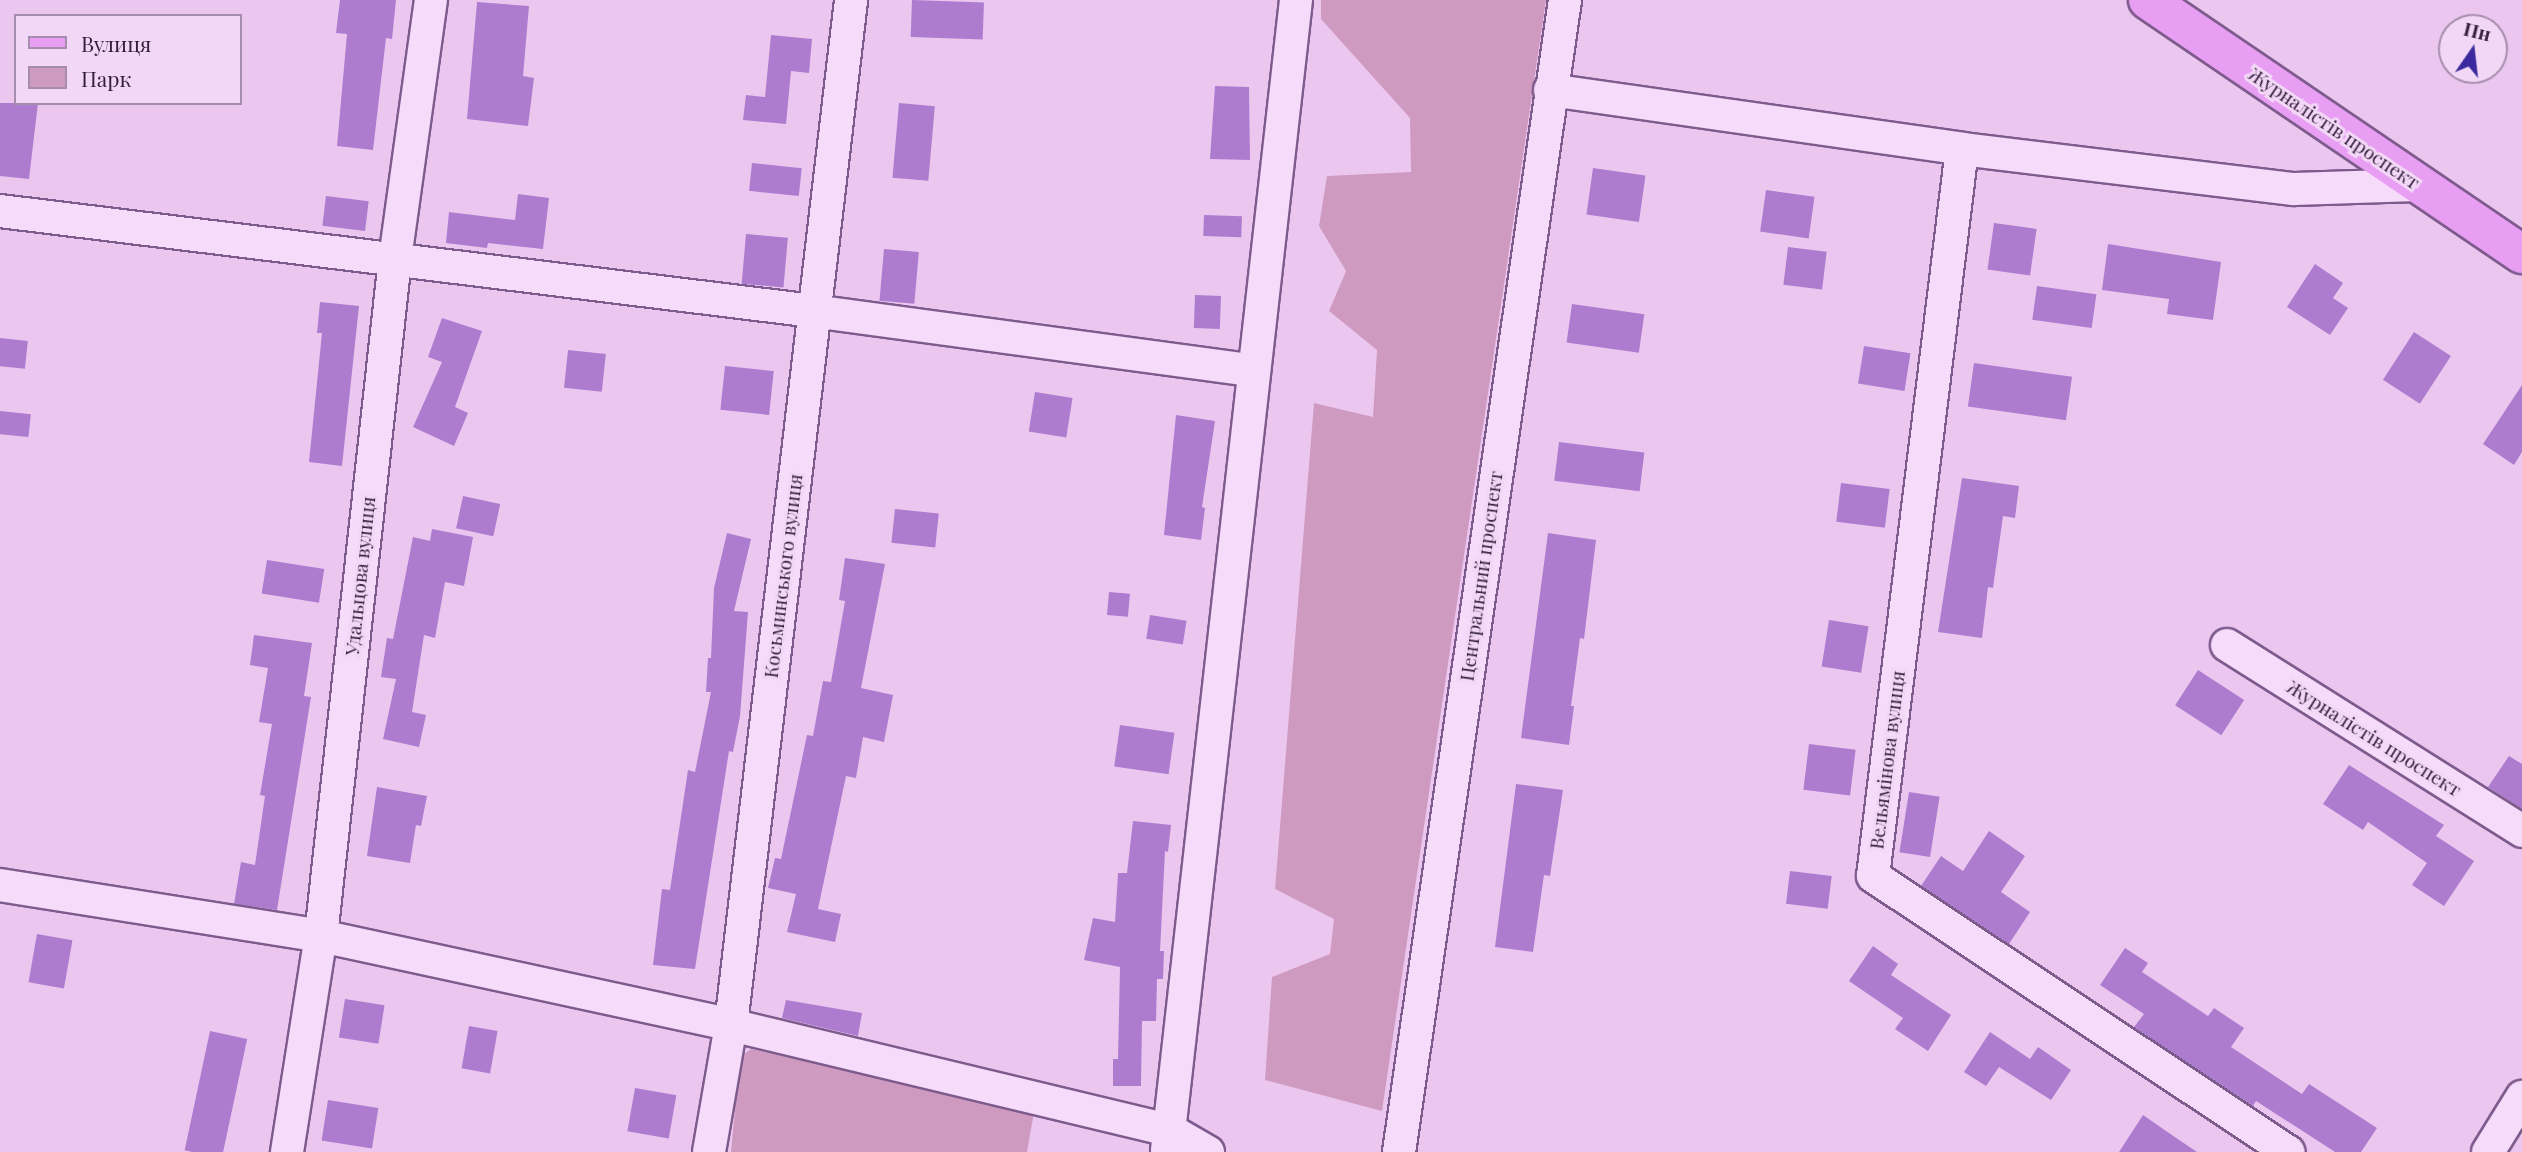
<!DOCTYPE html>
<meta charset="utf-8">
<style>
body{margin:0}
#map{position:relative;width:2522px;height:1152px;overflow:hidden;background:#ebc7f0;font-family:"Playfair Display",serif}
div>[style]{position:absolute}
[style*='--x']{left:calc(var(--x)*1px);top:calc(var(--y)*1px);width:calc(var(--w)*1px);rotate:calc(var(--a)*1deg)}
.green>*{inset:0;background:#cf9ac0}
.building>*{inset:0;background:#ad7ccf;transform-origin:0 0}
.roads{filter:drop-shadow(2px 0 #7e5b8d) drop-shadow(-2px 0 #7e5b8d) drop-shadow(0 2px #7e5b8d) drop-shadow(0 -2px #7e5b8d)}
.minor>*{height:32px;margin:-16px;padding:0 16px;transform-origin:16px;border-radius:16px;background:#f6dbfa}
.major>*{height:38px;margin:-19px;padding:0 19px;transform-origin:19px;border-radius:19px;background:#e89ff3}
span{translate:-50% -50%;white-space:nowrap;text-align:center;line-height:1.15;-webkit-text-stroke:6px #f3d7f7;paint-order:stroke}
.street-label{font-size:19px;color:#331f3d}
.legend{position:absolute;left:14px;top:14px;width:228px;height:91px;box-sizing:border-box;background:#f3d7f7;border:2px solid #a68dad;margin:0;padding:9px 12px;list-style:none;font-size:21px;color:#331f3d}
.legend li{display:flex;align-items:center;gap:14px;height:35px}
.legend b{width:35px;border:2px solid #a68dad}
.north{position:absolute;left:2438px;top:14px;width:70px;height:70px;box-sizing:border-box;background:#f3d7f7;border:2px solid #a68dad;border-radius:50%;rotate:14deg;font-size:19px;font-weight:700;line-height:28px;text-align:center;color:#331f3d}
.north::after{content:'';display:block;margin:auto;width:24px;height:32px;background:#3c299e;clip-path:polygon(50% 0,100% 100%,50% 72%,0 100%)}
</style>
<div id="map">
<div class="green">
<div style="clip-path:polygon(1321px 0,1546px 0,1382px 1111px,1265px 1080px,1272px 977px,1330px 954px,1334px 919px,1275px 889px,1314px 403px,1373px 417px,1377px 350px,1329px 311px,1346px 271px,1319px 226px,1327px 176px,1411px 172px,1410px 118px,1321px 19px)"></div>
<div style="clip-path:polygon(751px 1049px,1034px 1112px,1027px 1152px,731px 1152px,740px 1057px)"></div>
</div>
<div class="building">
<div style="clip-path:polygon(340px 0,396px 0,392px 39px,386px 38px,373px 150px,337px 146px,347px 34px,336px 33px)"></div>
<div style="left:912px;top:0;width:72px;height:37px;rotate:2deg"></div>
<div style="clip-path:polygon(477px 2px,529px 6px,523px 76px,534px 78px,528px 126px,467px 119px)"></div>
<div style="clip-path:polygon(771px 35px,812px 39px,809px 73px,791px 71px,786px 124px,743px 120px,746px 95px,765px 97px)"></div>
<div style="clip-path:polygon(1215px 86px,1249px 87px,1250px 160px,1210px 159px)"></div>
<div style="clip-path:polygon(0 103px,38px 103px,29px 179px,0 176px)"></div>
<div style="left:899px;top:103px;width:36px;height:75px;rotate:5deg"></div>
<div style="left:752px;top:163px;width:50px;height:28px;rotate:6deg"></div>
<div style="left:1593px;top:168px;width:53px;height:47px;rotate:8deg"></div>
<div style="left:1766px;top:190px;width:49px;height:42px;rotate:8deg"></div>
<div style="clip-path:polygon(518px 194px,549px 198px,543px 249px,488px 243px,487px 248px,446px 243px,449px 212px,515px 220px)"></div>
<div style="left:326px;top:196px;width:43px;height:30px;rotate:7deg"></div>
<div style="left:1204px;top:215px;width:38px;height:21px;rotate:2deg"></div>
<div style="left:1994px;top:223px;width:43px;height:47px;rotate:8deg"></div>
<div style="left:746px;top:234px;width:42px;height:50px;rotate:5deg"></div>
<div style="clip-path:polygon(2108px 244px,2221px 262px,2213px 320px,2167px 314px,2169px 299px,2102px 290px)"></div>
<div style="left:1788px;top:247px;width:39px;height:38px;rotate:7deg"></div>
<div style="left:884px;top:249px;width:35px;height:52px;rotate:5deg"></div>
<div style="clip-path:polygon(2315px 264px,2343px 283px,2333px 298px,2348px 308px,2330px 335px,2287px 307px)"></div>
<div style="left:2037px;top:286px;width:60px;height:34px;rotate:8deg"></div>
<div style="left:1195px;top:295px;width:26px;height:33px;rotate:2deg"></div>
<div style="clip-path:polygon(320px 302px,359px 306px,342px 466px,309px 462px,322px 333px,317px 333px)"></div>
<div style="left:1572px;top:304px;width:73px;height:39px;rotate:8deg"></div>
<div style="clip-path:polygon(442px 318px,482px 331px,455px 407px,468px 413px,454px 446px,413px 427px,442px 362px,428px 357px)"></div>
<div style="left:2414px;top:332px;width:44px;height:57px;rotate:33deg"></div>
<div style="left:0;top:338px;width:28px;height:28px;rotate:6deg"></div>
<div style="left:1864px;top:346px;width:47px;height:38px;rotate:9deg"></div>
<div style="left:568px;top:350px;width:38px;height:38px;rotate:6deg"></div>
<div style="left:1974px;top:363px;width:99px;height:44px;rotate:8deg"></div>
<div style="left:725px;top:366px;width:49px;height:44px;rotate:6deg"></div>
<div style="clip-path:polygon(2522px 385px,2522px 452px,2514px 465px,2483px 444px)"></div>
<div style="left:1035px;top:392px;width:38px;height:40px;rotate:9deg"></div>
<div style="left:0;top:411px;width:31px;height:23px;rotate:6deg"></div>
<div style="clip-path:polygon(1176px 415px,1215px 421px,1202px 507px,1205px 508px,1201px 540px,1164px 535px)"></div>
<div style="left:1559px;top:442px;width:86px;height:39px;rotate:7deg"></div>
<div style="clip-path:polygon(1962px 478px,2019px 486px,2015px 518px,2003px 516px,1993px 588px,1988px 587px,1982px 638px,1938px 632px)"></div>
<div style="left:1841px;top:483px;width:49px;height:39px;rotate:7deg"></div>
<div style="left:463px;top:496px;width:38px;height:33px;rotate:12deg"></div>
<div style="left:895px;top:509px;width:44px;height:34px;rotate:6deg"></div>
<div style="clip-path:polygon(432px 529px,473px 537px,464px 586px,445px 582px,435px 638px,424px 635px,412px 712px,426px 715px,419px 747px,383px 739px,396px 679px,381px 677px,387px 638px,393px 639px,413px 537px,430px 541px)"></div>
<div style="clip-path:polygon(727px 533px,751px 539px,734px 611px,748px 612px,740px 716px,733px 752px,729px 751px,695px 969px,653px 965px,662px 889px,670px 890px,688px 770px,695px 772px,711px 692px,706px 692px,708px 658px,711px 658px,714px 588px)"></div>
<div style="clip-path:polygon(1548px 533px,1596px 540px,1584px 639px,1580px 638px,1571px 706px,1574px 706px,1569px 745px,1521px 738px)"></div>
<div style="clip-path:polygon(845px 558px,885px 564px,861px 688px,893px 695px,884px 742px,863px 737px,856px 778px,846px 776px,818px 909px,841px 914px,835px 942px,787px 932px,796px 894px,768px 888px,775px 858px,781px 859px,807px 735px,813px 736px,823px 681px,831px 682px,845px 601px,839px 600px)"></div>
<div style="left:267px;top:560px;width:58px;height:34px;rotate:9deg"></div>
<div style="left:1109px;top:592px;width:21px;height:23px;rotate:5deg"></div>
<div style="left:1150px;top:615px;width:37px;height:24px;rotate:9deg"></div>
<div style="left:1829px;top:620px;width:40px;height:47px;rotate:9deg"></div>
<div style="clip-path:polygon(254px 635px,312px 643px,304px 696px,311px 697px,277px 910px,234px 904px,241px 862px,255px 865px,265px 796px,260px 795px,272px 724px,259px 722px,268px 668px,250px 665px)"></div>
<div style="left:2198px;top:670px;width:55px;height:42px;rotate:33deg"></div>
<div style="left:1120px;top:725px;width:55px;height:42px;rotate:8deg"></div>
<div style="left:1809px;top:744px;width:47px;height:46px;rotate:7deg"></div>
<div style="clip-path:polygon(2509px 756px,2522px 764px,2522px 809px,2488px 787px)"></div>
<div style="clip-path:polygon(2349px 765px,2444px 825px,2436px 836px,2474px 861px,2444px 906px,2412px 885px,2427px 863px,2368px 822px,2363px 830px,2323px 804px)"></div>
<div style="clip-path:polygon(1516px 784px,1563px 790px,1550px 876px,1544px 875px,1533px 952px,1495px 947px)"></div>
<div style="clip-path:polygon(377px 787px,427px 796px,421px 826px,416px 825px,410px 863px,367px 856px)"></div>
<div style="left:1909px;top:792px;width:31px;height:61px;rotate:9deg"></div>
<div style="clip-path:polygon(1133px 821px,1171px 825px,1168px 852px,1165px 851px,1160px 951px,1164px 951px,1163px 979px,1157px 979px,1156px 1021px,1142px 1021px,1141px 1086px,1113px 1086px,1113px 1059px,1118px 1059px,1120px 967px,1084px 960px,1093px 918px,1115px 922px,1118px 873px,1127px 873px)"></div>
<div style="clip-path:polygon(1989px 831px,2025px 856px,2001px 892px,2030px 912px,2009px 944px,1921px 886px,1941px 856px,1963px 871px)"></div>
<div style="left:1790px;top:871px;width:42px;height:33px;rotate:7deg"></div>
<div style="left:37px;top:934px;width:36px;height:49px;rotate:10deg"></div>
<div style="clip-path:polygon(1873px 946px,1898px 964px,1891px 975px,1951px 1015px,1928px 1051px,1895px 1029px,1903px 1018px,1849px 981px)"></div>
<div style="clip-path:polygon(2125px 948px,2148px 963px,2142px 972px,2208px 1016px,2214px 1008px,2244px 1028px,2231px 1047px,2302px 1094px,2309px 1084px,2377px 1128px,2361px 1152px,2335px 1152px,2256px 1101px,2253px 1106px,2134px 1027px,2144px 1014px,2100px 985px)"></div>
<div style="left:345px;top:999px;width:40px;height:39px;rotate:9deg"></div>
<div style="clip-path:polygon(786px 1000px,862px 1013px,858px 1036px,782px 1018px)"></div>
<div style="left:469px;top:1026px;width:29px;height:43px;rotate:10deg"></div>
<div style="left:210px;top:1031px;width:38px;height:122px;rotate:12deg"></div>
<div style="clip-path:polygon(1990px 1032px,2030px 1059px,2038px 1047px,2071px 1070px,2051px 1100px,1999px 1067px,1986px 1086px,1964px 1072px)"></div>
<div style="left:635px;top:1088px;width:42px;height:44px;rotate:10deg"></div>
<div style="left:328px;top:1100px;width:51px;height:41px;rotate:9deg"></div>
<div style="clip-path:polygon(2143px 1115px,2169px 1133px,2197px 1152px,2119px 1152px)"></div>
</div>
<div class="roads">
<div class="minor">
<div style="--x:1550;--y:90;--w:416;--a:8.1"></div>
<div style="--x:1962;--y:149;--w:334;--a:6.9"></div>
<div style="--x:2294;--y:189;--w:123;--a:-1.9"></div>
<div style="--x:1962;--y:149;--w:732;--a:96.98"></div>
<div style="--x:1873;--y:876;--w:499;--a:33.6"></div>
<div style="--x:0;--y:211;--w:819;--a:7.01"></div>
<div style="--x:813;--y:311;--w:445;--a:7.7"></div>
<div style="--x:2227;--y:645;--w:349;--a:32.2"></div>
<div style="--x:0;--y:885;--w:325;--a:9"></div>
<div style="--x:321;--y:936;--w:420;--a:12.2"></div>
<div style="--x:731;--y:1025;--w:451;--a:13.5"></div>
<div style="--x:1170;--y:1130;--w:44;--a:30.1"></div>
<div style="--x:1167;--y:1150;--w:1157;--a:-83.6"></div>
<div style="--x:287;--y:1152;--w:219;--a:-81.1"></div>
<div style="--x:321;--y:936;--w:681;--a:-83.76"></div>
<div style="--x:395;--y:259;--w:261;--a:-82.1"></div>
<div style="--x:709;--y:1152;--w:129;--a:-80.2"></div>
<div style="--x:731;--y:1025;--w:1032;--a:-83.32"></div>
<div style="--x:1399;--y:1152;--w:1164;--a:-81.8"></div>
<div style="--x:2488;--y:1152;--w:65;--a:-58.3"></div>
</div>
<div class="major">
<div style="--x:2148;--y:0;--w:452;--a:34.2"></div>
</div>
</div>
<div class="street-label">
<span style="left:2334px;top:128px;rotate:34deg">Журналістів проспект</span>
<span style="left:360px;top:576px;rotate:-84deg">Удальцова вулиця</span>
<span style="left:783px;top:576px;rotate:-83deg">Косьминського вулиця</span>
<span style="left:1481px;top:576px;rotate:-82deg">Центральний проспект</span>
<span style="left:2374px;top:738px;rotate:32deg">Журналістів проспект</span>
<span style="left:1887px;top:760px;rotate:-83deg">Вельямінова вулиця</span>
</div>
<ul class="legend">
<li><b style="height:9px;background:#e89ff3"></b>Вулиця</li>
<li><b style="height:19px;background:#cf9ac0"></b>Парк</li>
</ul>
<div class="north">Пн</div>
</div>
